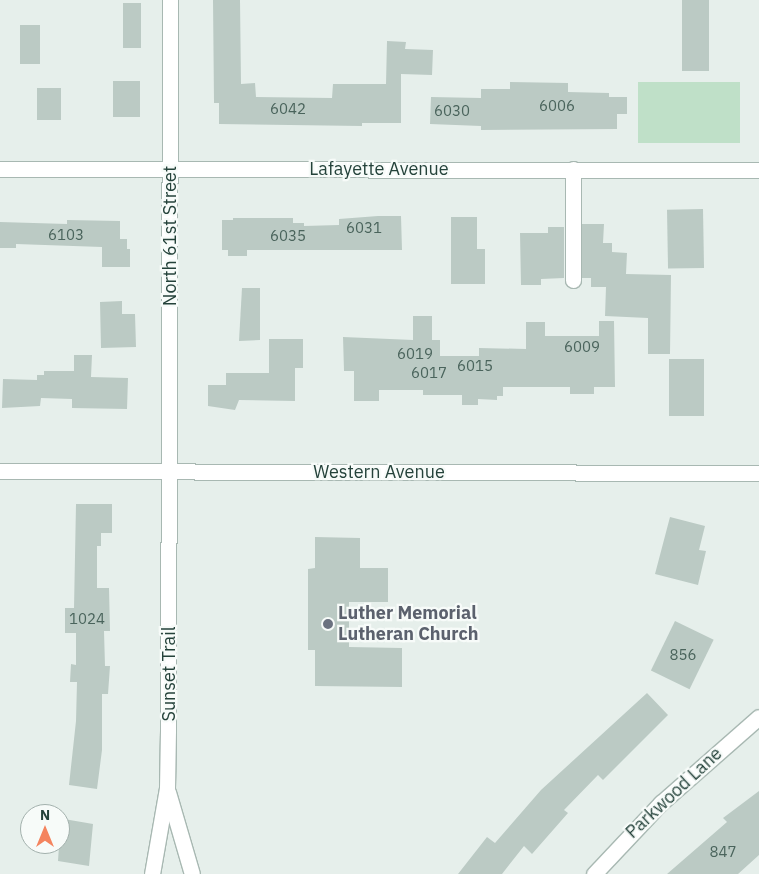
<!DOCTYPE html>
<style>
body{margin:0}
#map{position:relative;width:759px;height:874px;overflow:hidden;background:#e6efeb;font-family:"IBM Plex Sans",sans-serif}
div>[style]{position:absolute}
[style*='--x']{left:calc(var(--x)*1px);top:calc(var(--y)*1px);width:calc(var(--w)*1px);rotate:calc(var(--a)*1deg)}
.green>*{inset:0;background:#bfe0c8;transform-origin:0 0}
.building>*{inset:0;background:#bbcac4;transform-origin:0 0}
.roads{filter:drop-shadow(1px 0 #a8b8b2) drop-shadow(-1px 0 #a8b8b2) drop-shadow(0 1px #a8b8b2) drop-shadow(0 -1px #a8b8b2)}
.street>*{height:15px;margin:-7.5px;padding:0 7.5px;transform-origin:7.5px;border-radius:7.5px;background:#fff}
.secondary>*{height:15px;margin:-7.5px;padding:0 7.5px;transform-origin:7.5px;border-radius:7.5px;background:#fff}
.dots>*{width:14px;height:14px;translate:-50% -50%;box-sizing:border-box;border:2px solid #f7fbf9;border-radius:50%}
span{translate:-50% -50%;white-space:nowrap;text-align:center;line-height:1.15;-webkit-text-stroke:4.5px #f7fbf9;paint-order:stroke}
.number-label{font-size:15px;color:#4a645c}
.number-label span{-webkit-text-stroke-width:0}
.street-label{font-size:18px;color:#24423a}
.worship-label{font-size:18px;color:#5b616d;font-weight:700}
.left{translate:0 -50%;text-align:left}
.north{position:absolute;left:20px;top:804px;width:50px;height:50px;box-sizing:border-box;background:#f7fbf9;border:1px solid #a3b1ad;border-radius:50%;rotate:0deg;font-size:14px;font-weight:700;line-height:20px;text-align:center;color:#24423a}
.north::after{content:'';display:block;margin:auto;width:18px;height:22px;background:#f4845f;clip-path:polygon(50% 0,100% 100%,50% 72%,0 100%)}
</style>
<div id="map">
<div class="green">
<div style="left:740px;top:82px;width:61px;height:102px;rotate:90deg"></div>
</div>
<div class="building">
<div style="clip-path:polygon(213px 0,240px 0,241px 84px,255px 83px,256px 97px,332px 98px,333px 84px,386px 84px,387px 41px,406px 42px,405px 49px,433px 50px,432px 75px,401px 74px,401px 123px,362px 123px,362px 126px,219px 124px,219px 103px,214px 103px)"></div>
<div style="left:682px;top:0;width:27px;height:71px"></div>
<div style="left:123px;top:3px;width:18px;height:45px"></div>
<div style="left:40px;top:25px;width:39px;height:20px;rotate:90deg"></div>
<div style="left:113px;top:81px;width:27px;height:36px"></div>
<div style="clip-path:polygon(510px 82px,568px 83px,568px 92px,609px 93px,609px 97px,627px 97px,627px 114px,617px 114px,617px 129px,481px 130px,481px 126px,430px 124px,431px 97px,481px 98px,481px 89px,510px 89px)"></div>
<div style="left:37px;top:88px;width:24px;height:32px"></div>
<div style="left:703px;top:209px;width:59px;height:36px;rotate:89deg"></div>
<div style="clip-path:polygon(378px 216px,401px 216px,402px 250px,247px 250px,247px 256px,228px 256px,228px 250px,222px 250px,222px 220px,233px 220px,233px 218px,293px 218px,293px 223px,304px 223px,304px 226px,339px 225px,339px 219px)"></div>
<div style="clip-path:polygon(451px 217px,477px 217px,477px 249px,485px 249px,485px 284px,451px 284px)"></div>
<div style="clip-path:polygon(67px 220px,120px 221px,120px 239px,127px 239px,127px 249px,130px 249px,130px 267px,102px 267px,102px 247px,16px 244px,16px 248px,0 248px,0 222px,67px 224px)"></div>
<div style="clip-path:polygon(582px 224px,604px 224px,603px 243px,612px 243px,612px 252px,627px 253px,626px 274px,671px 275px,670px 354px,648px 354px,648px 318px,605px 316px,606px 287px,591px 287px,591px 278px,582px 278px)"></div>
<div style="clip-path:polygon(548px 227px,564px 227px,564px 278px,541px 279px,541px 285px,521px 285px,520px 233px,548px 233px)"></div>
<div style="clip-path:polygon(242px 288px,260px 288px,260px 340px,239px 341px)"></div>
<div style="clip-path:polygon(122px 301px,122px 314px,135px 314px,136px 347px,101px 348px,100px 302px)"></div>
<div style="clip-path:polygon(413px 316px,432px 316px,432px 340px,440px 340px,440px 356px,479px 356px,479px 348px,526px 349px,526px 322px,545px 322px,545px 336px,599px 336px,599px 321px,614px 321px,615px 387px,594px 387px,594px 394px,570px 394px,570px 387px,503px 387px,503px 396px,497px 396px,497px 400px,478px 399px,478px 405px,462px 405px,462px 395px,423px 395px,423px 390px,379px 390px,379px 401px,354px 401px,354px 371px,344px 371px,343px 337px,413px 340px)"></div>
<div style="clip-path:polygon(269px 339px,303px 339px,303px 368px,295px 368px,295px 401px,239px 400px,235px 410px,208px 406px,208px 385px,226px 385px,226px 373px,269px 373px)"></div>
<div style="clip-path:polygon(74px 355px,92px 355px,91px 377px,128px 378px,127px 409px,72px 408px,72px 399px,41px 398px,40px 406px,2px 408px,3px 379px,37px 380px,37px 375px,44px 375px,44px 371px,74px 371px)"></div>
<div style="left:669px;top:359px;width:35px;height:57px"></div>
<div style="clip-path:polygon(76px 504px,112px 504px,112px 533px,101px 533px,101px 546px,97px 546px,97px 588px,109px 588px,110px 631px,104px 631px,105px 666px,110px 666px,108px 694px,102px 694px,102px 750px,97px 789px,69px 785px,76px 721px,77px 682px,70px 682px,71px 664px,76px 665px,76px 633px,65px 633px,65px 608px,74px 608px)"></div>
<div style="clip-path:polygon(670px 517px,705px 526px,699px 550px,706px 551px,698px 585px,655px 574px)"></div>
<div style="clip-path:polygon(315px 537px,360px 538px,360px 568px,388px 568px,388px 602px,349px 602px,349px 647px,402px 648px,402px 687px,315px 686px,315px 650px,308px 650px,308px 569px,315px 568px)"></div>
<div style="left:675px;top:621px;width:43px;height:55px;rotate:26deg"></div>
<div style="clip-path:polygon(647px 693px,668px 715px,603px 780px,598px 775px,564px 810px,568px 813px,532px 854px,524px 846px,502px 874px,458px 874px,487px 837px,495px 843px,541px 790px)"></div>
<div style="clip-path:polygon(759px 791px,759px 855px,738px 874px,667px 874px,727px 822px,723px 818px)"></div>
<div style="clip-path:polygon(64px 819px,93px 824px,89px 866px,58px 861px,60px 830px,63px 830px)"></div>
</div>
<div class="roads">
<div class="street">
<div style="--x:0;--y:169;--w:759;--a:0.08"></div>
<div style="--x:573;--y:169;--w:111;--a:90"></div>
<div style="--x:168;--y:792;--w:85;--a:73.7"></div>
<div style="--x:152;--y:874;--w:87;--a:-80.1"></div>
<div style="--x:167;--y:788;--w:58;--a:-89"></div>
<div style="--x:168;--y:730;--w:730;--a:-89.84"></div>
<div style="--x:594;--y:874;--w:98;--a:-46.7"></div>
<div style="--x:661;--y:803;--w:130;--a:-41.3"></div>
</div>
<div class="secondary">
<div style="--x:0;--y:471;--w:759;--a:0.15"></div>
</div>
</div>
<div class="dots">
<div style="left:328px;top:624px;background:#6b7280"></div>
</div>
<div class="number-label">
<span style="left:557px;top:106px">6006</span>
<span style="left:288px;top:109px">6042</span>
<span style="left:452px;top:111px">6030</span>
<span style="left:364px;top:228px">6031</span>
<span style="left:66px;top:235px">6103</span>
<span style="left:288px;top:236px">6035</span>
<span style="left:582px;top:347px">6009</span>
<span style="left:415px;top:354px">6019</span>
<span style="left:475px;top:366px">6015</span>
<span style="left:429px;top:373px">6017</span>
<span style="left:87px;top:619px">1024</span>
<span style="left:683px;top:655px">856</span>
<span style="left:723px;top:852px">847</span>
</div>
<div class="street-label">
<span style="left:379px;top:169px">Lafayette Avenue</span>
<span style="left:170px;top:236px;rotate:-90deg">North 61st Street</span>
<span style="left:379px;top:472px">Western Avenue</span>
<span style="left:169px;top:674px;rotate:-90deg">Sunset Trail</span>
<span style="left:674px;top:793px;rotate:-43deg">Parkwood Lane</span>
</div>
<div class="worship-label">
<span class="left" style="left:338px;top:624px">Luther Memorial<br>Lutheran Church</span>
</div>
<div class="north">N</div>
</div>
